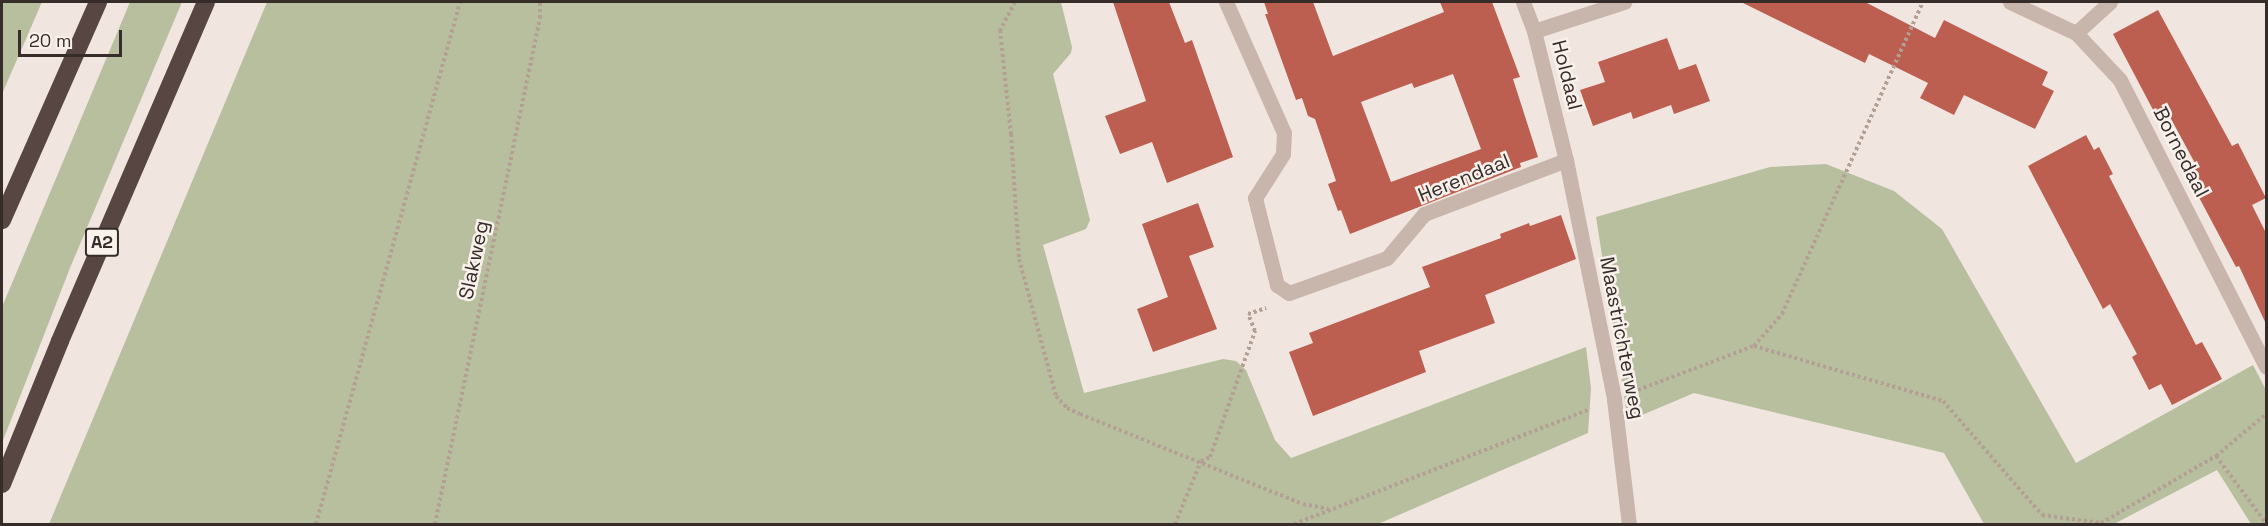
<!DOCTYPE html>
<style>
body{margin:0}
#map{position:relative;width:2268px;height:526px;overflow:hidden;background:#f1e6df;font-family:"Space Grotesk",sans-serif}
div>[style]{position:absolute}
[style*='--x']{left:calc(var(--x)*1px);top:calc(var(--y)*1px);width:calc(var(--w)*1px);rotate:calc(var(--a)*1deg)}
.green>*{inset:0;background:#b8bf9f}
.building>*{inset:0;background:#bc5f51}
.path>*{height:4px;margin-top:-2px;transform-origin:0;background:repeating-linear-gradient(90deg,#b49f95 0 3px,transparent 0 6px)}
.minor>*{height:15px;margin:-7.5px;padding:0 7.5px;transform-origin:7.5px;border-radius:7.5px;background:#c8b5ab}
.motorway>*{height:18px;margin:-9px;padding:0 9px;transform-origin:9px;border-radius:9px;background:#574642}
span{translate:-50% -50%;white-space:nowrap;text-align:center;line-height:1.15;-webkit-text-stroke:5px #f9f1eb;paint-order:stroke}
.shield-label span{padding:2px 4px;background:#f9f1eb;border:2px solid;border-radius:4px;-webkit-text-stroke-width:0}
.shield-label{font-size:18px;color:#362c2a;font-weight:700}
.street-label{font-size:20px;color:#362c2a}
.frame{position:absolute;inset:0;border:3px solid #362c2a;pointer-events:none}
.scale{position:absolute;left:18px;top:30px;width:104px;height:27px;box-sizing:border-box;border:3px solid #362c2a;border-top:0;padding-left:8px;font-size:18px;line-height:21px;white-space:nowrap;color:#362c2a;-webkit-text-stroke:4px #f9f1eb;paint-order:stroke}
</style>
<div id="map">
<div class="green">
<div style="clip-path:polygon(2px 2px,42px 2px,2px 94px)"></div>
<div style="clip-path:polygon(130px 2px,182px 2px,70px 268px,2px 443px,2px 307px)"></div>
<div style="clip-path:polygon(267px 2px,1061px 2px,1072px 47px,1071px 53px,1053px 74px,1090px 220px,1086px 229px,1043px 245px,1084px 393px,1223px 359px,1236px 361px,1246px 370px,1275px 440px,1291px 458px,1586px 347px,1591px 388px,1588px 433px,1378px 524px,49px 524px)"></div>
<div style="clip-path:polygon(1826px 164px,1894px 191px,1942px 229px,2076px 463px,2253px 365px,2266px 390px,2266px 524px,2251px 524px,2217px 470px,2114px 524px,1984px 524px,1944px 453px,1694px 393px,1628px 421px,1596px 217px,1770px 167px)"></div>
</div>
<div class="building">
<div style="clip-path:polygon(1113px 2px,1169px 2px,1185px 43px,1192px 40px,1233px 157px,1167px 183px,1152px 142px,1120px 154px,1105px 116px,1146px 101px)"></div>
<div style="clip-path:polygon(evenodd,1264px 2px,1313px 2px,1333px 56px,1444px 12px,1440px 2px,1492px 2px,1520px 77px,1513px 79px,1538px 157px,1520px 163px,1521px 167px,1350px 234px,1341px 210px,1338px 211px,1328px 184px,1336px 181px,1315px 119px,1308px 116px,1302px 98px,1296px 100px,1265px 14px,1268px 14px,1264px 2px,1453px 74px,1481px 149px,1391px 182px,1361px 102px,1412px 83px,1414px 88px,1453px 74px)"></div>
<div style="clip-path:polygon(1741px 2px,1865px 2px,1935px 38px,1944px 20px,2048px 72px,2042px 85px,2054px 91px,2035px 129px,1964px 95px,1954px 115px,1920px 98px,1928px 83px,1869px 54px,1865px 63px)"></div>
<div style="clip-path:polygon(2158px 10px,2232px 146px,2238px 143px,2266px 198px,2252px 205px,2266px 233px,2266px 324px,2239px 266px,2236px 267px,2185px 171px,2196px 165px,2170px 117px,2160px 123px,2113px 34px)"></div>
<div style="clip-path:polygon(1667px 38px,1679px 70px,1696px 64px,1710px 101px,1674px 114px,1671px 105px,1633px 119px,1631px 112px,1593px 126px,1580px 90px,1605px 82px,1598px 62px)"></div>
<div style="clip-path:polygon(2086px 135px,2094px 150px,2099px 147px,2113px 174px,2109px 176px,2196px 345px,2202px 342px,2222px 379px,2172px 405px,2161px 384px,2149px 390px,2132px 357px,2137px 354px,2110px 304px,2103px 309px,2028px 166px)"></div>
<div style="clip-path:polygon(1198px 203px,1214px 247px,1189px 256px,1217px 329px,1153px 352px,1137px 309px,1168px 297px,1142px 224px)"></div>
<div style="clip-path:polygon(1561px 215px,1576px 259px,1485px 295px,1495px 323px,1419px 351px,1426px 372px,1313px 416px,1289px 352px,1313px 343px,1309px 333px,1430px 287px,1422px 267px,1501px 238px,1500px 234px,1529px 223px,1530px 226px)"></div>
</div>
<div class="path">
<div style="--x:1015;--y:2;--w:32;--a:118"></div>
<div style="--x:1000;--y:30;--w:105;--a:84"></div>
<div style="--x:1011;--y:134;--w:125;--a:86.3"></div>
<div style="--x:1019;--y:259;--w:142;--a:74.9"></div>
<div style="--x:1056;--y:396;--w:16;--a:47"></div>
<div style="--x:1067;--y:408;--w:14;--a:25"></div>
<div style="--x:1080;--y:414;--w:240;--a:22"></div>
<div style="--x:1303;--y:504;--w:26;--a:11"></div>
<div style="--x:1754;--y:346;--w:43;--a:-48.8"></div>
<div style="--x:1782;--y:314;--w:342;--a:-65.7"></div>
<div style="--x:1638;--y:390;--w:124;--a:-20.8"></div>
<div style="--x:1754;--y:346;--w:197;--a:16.2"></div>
<div style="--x:1943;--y:401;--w:151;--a:49"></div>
<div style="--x:2042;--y:515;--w:60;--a:7.7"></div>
<div style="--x:2101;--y:523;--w:133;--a:-30.2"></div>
<div style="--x:2216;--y:456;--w:65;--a:-40"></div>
<div style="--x:2216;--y:456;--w:84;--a:53.3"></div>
<div style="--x:316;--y:524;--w:541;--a:-74.58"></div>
<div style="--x:435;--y:524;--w:517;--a:-78.28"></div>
<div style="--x:540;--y:18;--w:16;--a:-90"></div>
<div style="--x:1175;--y:524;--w:68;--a:-67.6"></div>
<div style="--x:1201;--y:461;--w:10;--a:-24"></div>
<div style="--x:1210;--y:457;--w:134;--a:-70.3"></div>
<div style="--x:1255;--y:331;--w:18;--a:-112"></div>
<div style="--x:1248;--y:314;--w:19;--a:-18"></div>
<div style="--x:1294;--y:524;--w:318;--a:-21.2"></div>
</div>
<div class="minor">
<div style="--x:1226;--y:2;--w:143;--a:66.1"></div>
<div style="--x:1284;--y:133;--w:21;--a:93"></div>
<div style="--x:1283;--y:154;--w:52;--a:122.5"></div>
<div style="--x:1255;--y:198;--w:90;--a:75.8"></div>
<div style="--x:1277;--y:285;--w:14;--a:34"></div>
<div style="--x:1289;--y:293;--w:104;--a:-19.7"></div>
<div style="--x:1387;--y:258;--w:57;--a:-49.9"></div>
<div style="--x:1424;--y:214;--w:152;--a:-20.8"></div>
<div style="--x:1523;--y:2;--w:31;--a:69"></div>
<div style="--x:1534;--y:31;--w:133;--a:76.1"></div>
<div style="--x:1566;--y:160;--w:244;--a:78.6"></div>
<div style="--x:1614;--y:399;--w:126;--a:83.2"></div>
<div style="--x:2010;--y:2;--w:73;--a:25.2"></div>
<div style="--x:2076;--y:33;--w:64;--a:46.9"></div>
<div style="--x:2120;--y:80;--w:322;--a:63"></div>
<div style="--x:1534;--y:31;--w:95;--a:-17.9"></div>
<div style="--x:2076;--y:33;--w:46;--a:-42.4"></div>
</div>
<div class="motorway">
<div style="--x:2;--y:220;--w:238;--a:-66.2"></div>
<div style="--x:2;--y:484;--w:154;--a:-67.9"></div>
<div style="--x:60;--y:341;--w:369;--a:-66.7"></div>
</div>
<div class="shield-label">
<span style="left:102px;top:242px">A2</span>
</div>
<div class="street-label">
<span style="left:1567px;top:75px;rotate:76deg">Holdaal</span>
<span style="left:2181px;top:152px;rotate:63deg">Bornedaal</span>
<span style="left:1464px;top:178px;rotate:-22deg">Herendaal</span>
<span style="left:474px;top:260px;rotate:-78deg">Slakweg</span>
<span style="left:1622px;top:338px;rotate:79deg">Maastrichterweg</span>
</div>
<div class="frame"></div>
<div class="scale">20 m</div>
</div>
